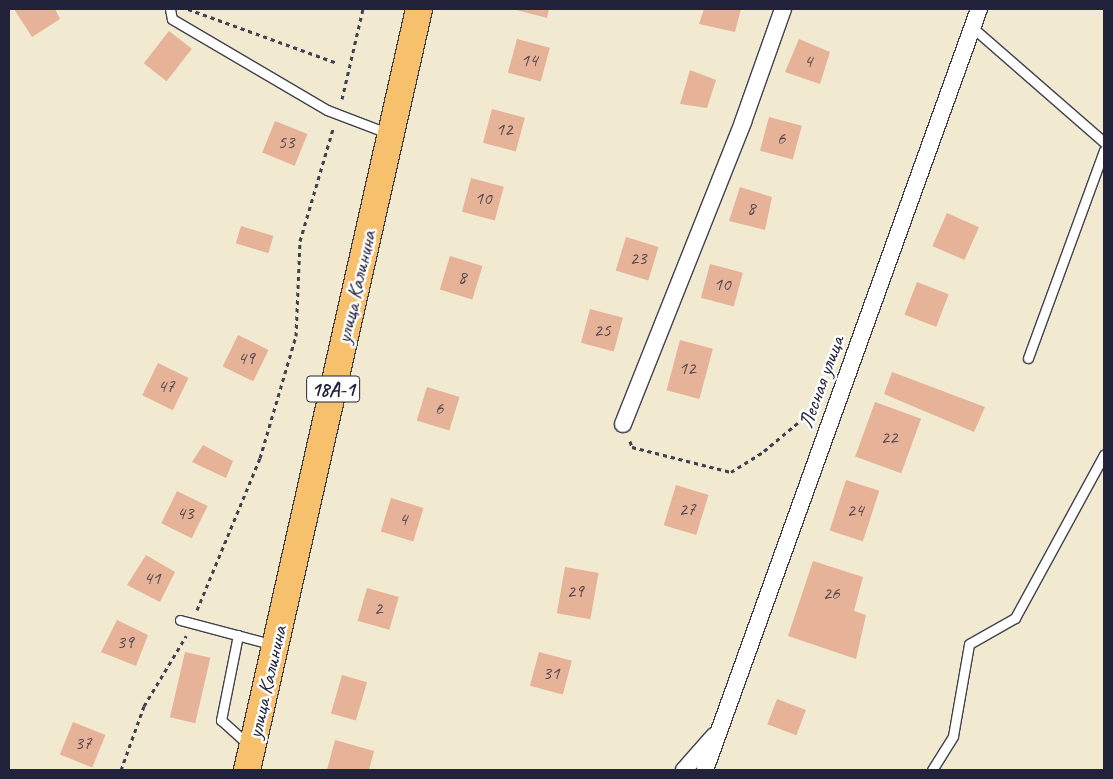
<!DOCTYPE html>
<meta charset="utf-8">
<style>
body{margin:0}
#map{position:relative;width:1113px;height:779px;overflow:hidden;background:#f1e9d0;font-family:Caveat,sans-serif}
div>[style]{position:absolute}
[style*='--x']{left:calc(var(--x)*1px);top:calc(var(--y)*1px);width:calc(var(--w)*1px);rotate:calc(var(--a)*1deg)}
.building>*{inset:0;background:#e6b398;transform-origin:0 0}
.path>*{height:3px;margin-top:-1.5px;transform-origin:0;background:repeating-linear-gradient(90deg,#414051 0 4px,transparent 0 8px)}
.roads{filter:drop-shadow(1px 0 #414051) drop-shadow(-1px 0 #414051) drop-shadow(0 1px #414051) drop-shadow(0 -1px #414051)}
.service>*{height:9px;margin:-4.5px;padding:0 4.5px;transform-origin:4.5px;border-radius:4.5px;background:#fff}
.minor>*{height:16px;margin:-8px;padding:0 8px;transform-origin:8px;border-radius:8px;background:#fff}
.primary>*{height:26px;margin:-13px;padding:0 13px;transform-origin:13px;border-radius:13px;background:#f7c06c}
span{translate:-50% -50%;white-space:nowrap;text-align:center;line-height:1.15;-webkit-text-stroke:5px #fff;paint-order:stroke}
.number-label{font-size:19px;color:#534652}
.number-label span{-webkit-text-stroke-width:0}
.shield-label span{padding:1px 4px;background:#fff;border:1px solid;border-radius:4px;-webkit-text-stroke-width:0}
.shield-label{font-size:20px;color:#22223b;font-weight:700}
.street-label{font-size:21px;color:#22223b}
.frame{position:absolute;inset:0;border:10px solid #22223b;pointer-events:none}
</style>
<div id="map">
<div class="building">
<div style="clip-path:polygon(14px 9px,55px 9px,60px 19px,32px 37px)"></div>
<div style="clip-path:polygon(513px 9px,549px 9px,547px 18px)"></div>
<div style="clip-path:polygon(704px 9px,741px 9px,735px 32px,699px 24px)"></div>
<div style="left:169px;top:31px;width:29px;height:41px;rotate:38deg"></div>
<div style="left:517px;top:39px;width:34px;height:35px;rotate:15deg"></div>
<div style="clip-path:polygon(799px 39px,830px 52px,820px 84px,785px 72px)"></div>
<div style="clip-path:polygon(690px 70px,716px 80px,707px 108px,680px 104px)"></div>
<div style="left:492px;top:109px;width:34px;height:35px;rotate:15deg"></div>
<div style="left:769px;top:117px;width:34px;height:35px;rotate:15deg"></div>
<div style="left:275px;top:121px;width:35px;height:34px;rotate:22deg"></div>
<div style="left:471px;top:178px;width:34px;height:35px;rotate:15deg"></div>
<div style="clip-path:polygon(740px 187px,772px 197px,765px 230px,729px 221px)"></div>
<div style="left:947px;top:213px;width:35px;height:36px;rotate:24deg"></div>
<div style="left:241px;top:226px;width:34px;height:18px;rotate:17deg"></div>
<div style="left:626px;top:237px;width:34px;height:35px;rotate:17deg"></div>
<div style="left:450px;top:256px;width:34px;height:35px;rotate:17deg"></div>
<div style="left:710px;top:264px;width:34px;height:35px;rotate:15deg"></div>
<div style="left:917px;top:282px;width:34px;height:35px;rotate:21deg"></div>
<div style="left:590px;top:309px;width:34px;height:35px;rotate:15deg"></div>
<div style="left:238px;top:335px;width:34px;height:35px;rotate:26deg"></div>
<div style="left:680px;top:340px;width:34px;height:52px;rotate:15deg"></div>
<div style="left:158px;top:363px;width:34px;height:36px;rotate:26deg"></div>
<div style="clip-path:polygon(892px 372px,985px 407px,974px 432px,884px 394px)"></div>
<div style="left:427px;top:387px;width:34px;height:35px;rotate:17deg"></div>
<div style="left:875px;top:402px;width:49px;height:58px;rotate:20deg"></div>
<div style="clip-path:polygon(203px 445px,233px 461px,226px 478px,192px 462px)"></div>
<div style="left:846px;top:480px;width:35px;height:53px;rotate:18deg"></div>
<div style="left:676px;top:485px;width:34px;height:42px;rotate:17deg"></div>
<div style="left:177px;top:491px;width:34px;height:36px;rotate:26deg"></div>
<div style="left:391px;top:498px;width:34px;height:35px;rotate:17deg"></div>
<div style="clip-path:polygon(146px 555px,175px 572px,160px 602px,127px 585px)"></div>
<div style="clip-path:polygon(813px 561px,863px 577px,854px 611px,866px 615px,856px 659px,788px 636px)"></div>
<div style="left:565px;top:567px;width:34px;height:47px;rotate:10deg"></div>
<div style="left:367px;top:588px;width:33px;height:34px;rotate:16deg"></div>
<div style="clip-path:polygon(117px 620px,148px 635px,136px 666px,101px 652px)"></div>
<div style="left:185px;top:652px;width:26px;height:67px;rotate:13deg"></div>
<div style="left:539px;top:652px;width:34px;height:35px;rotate:15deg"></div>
<div style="left:342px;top:675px;width:26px;height:40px;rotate:16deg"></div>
<div style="left:777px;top:699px;width:31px;height:27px;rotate:21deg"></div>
<div style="left:73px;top:722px;width:35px;height:35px;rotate:22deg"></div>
<div style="clip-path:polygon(335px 740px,374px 751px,369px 770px,327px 770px)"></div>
</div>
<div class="path">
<div style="--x:188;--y:9;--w:158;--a:19.9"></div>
<div style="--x:342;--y:99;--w:92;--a:-76.9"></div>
<div style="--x:630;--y:441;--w:6;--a:72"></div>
<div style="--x:632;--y:447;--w:102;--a:14.2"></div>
<div style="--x:731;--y:472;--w:39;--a:-32"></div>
<div style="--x:764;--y:451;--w:47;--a:-39.8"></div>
<div style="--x:800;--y:421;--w:12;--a:-5"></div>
<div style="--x:197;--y:610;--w:165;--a:-67.5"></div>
<div style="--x:260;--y:458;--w:127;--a:-73.6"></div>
<div style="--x:296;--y:336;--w:95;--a:-87.6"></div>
<div style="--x:300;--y:241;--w:117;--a:-73.6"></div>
<div style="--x:121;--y:770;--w:68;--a:-70.2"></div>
<div style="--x:144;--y:706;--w:82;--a:-59"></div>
</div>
<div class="roads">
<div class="service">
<div style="--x:170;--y:9;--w:10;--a:79"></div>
<div style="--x:172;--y:19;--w:180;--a:30.4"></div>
<div style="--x:327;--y:110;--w:67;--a:20.9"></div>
<div style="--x:972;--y:27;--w:175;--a:41.1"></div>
<div style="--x:1028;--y:358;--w:221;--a:-69.9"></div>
<div style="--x:180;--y:620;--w:97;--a:14.9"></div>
<div style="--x:238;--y:635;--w:87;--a:101.3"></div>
<div style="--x:221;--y:720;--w:39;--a:42"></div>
<div style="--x:932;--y:770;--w:40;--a:-58"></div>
<div style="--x:953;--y:736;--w:93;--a:-80.1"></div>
<div style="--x:969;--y:644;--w:53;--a:-29.5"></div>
<div style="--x:1015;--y:618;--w:186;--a:-61.4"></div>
</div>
<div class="minor">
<div style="--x:623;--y:424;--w:325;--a:-68.3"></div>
<div style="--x:743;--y:122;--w:120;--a:-70.5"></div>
<div style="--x:684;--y:770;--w:45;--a:-48.6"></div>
<div style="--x:705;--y:770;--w:809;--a:-70.2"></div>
</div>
<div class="primary">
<div style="--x:247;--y:770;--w:780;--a:-77.26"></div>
</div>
</div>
<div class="number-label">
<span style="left:529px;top:61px">14</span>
<span style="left:808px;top:62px">4</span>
<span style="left:504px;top:130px">12</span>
<span style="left:781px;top:139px">6</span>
<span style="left:286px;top:143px">53</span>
<span style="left:483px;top:199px">10</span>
<span style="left:751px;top:209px">8</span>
<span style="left:638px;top:259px">23</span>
<span style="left:462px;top:278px">8</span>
<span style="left:722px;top:285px">10</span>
<span style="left:602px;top:331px">25</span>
<span style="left:246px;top:359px">49</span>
<span style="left:687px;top:369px">12</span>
<span style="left:166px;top:387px">47</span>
<span style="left:439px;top:409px">6</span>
<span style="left:889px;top:438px">22</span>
<span style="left:687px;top:510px">27</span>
<span style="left:855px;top:511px">24</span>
<span style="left:185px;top:514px">43</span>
<span style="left:403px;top:520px">4</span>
<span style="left:152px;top:579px">41</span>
<span style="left:575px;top:592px">29</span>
<span style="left:831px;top:594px">26</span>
<span style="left:378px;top:609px">2</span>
<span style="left:125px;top:643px">39</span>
<span style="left:551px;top:674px">31</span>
<span style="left:83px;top:744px">37</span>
</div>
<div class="shield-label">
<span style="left:333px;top:389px">18А-1</span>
</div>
<div class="street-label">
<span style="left:356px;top:287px;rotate:-77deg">улица Калинина</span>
<span style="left:821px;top:382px;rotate:-70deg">Лесная улица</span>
<span style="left:267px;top:682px;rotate:-77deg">улица Калинина</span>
</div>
<div class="frame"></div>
</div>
